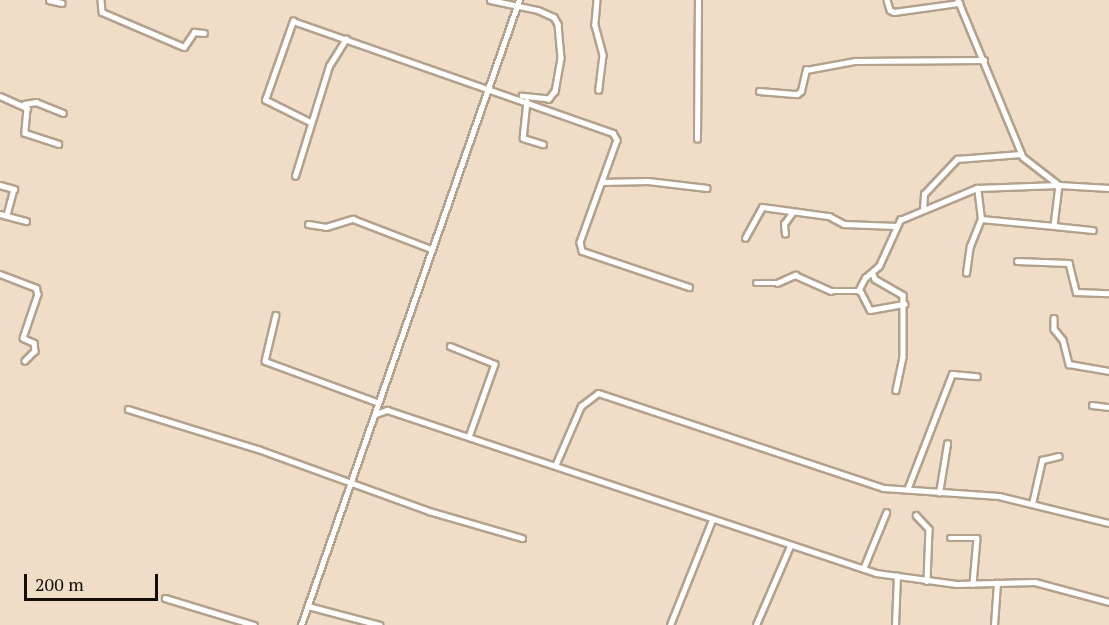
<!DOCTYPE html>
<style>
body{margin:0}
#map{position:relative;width:1109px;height:625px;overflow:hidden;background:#efddc7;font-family:"PT Serif",serif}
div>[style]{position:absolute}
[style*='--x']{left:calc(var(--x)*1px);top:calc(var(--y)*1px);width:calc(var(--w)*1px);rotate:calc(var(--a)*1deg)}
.roads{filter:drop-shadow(2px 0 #b2a18c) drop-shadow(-2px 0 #b2a18c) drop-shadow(0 2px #b2a18c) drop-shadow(0 -2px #b2a18c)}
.street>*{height:4.5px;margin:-2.25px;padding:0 2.25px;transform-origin:2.25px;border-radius:2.25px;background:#fff}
span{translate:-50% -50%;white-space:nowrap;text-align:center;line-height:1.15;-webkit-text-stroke:6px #efddc7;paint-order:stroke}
.scale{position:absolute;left:24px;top:574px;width:134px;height:27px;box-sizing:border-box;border:3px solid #130d07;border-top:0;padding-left:8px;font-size:18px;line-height:21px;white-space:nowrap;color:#130d07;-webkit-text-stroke:4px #efddc7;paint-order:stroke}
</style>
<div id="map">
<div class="roads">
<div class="street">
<div style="--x:49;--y:0;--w:13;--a:13"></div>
<div style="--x:101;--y:0;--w:12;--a:85"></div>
<div style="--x:102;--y:12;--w:89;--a:23.1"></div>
<div style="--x:184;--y:47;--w:18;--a:-56"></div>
<div style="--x:194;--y:32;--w:10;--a:6"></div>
<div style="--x:490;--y:0;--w:49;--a:11.8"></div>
<div style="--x:538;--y:10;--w:17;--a:24"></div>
<div style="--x:554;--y:17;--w:8;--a:60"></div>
<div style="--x:558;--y:24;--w:34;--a:85"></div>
<div style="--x:561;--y:58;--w:34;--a:100"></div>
<div style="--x:555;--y:91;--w:10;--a:127"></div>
<div style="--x:549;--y:99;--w:27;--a:-174"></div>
<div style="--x:597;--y:0;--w:25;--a:95"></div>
<div style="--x:595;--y:25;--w:31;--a:75"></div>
<div style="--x:603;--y:55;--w:35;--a:97"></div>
<div style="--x:887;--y:0;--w:10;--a:73"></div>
<div style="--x:890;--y:10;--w:4;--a:27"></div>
<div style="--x:894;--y:12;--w:66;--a:-7.9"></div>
<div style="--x:958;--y:0;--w:170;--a:67.5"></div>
<div style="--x:1023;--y:157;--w:46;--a:37.9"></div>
<div style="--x:1059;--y:185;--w:50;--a:3.4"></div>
<div style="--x:759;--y:91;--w:38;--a:5"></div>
<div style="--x:797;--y:94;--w:5;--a:-37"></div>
<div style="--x:801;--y:91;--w:22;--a:-77"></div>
<div style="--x:806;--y:70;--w:50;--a:-10.4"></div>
<div style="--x:855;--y:61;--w:129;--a:-0.4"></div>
<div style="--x:0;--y:96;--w:30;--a:24"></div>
<div style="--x:27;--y:108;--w:25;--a:95"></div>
<div style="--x:25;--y:133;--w:35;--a:18"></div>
<div style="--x:527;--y:101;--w:37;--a:96"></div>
<div style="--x:523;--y:138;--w:21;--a:17"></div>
<div style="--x:24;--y:104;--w:12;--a:-9"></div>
<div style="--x:36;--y:102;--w:29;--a:22"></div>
<div style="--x:311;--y:123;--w:51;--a:-153.4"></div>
<div style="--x:265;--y:100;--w:84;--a:-70.5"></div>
<div style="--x:293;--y:21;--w:339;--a:19.3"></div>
<div style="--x:613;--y:133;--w:8;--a:60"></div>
<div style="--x:617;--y:140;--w:109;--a:109.9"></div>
<div style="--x:580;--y:242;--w:9;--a:77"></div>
<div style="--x:582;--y:251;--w:113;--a:18.6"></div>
<div style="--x:697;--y:139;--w:139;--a:-89.6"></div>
<div style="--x:295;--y:176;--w:115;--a:-72.8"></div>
<div style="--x:329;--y:66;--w:32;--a:-58"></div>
<div style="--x:602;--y:182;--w:46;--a:-1.2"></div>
<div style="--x:648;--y:181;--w:59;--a:6.8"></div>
<div style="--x:0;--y:185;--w:15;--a:16"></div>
<div style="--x:14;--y:189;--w:28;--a:105"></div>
<div style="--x:923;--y:209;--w:15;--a:-86"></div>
<div style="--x:924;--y:194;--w:48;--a:-46.7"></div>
<div style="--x:957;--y:159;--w:64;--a:-4.5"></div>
<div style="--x:0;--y:214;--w:27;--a:15"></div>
<div style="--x:981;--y:219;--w:73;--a:5.5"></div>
<div style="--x:308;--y:224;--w:18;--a:9"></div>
<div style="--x:326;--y:227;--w:28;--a:-17"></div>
<div style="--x:353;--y:219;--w:84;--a:21"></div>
<div style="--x:785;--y:234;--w:10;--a:-96"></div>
<div style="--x:784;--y:224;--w:14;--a:-54"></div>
<div style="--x:745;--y:238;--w:35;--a:-61"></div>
<div style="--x:762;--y:207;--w:68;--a:7.7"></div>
<div style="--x:829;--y:216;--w:17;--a:28"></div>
<div style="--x:844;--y:224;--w:52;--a:2.2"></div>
<div style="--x:1017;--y:261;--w:52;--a:2.2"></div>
<div style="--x:1069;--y:263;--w:30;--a:76"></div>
<div style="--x:1076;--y:292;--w:33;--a:2"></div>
<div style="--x:966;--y:273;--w:27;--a:-82"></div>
<div style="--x:970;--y:246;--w:29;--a:-68"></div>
<div style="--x:981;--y:219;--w:31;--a:-97"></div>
<div style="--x:0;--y:274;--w:39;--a:21"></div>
<div style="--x:36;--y:288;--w:6;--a:72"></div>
<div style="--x:38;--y:294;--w:46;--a:108.8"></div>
<div style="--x:23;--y:338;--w:12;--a:24"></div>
<div style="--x:34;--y:343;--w:8;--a:83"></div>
<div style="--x:35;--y:351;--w:14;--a:135"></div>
<div style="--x:873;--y:274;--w:5;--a:68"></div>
<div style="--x:875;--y:279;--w:32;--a:30"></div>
<div style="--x:903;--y:295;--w:62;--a:90"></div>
<div style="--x:903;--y:357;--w:34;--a:102"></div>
<div style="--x:756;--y:283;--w:21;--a:0"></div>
<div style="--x:777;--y:283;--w:20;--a:-24"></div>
<div style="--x:795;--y:275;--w:39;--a:24"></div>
<div style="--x:831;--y:291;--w:27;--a:0"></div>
<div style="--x:858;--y:291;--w:15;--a:-62"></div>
<div style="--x:865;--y:278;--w:18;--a:-41"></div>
<div style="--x:879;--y:266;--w:51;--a:-65.5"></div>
<div style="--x:900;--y:220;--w:83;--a:-22.6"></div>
<div style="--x:977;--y:188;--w:82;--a:-2.1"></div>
<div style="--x:1059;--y:185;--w:41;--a:97"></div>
<div style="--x:1054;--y:226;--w:39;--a:6"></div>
<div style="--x:860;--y:290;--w:22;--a:63"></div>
<div style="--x:870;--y:310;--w:35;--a:-10"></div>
<div style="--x:276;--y:315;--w:47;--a:103.4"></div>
<div style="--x:265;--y:361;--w:121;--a:20.2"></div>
<div style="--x:1054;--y:318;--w:11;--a:90"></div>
<div style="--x:1054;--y:329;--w:14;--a:51"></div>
<div style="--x:1063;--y:340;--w:25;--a:76"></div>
<div style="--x:1069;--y:364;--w:41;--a:9.9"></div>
<div style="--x:450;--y:346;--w:48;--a:21.8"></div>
<div style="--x:495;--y:364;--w:77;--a:109.6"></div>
<div style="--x:1092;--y:405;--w:17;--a:7"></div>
<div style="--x:128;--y:409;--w:136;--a:17.1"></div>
<div style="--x:258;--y:449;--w:182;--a:19.9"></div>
<div style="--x:429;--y:511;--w:97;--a:16.2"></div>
<div style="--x:376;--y:414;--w:12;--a:-20"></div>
<div style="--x:387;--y:410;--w:515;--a:18.43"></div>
<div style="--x:876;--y:573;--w:81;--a:7.8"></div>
<div style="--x:956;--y:584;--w:79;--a:-1.5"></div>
<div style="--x:1035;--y:582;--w:77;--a:15.1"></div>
<div style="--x:555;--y:466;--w:65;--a:-66.6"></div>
<div style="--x:581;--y:406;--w:21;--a:-37"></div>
<div style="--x:598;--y:393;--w:301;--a:18.4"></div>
<div style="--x:884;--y:488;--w:115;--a:4"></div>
<div style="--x:999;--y:496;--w:113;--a:13.8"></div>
<div style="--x:907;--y:490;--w:124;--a:-68.8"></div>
<div style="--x:952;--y:374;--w:25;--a:5"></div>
<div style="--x:939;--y:493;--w:50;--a:-80.7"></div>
<div style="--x:1032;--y:504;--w:45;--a:-77.2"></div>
<div style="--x:1042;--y:460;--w:17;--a:-13"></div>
<div style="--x:916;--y:515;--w:19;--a:47"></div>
<div style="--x:929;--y:529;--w:52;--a:92.2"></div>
<div style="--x:950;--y:538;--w:27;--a:0"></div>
<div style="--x:977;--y:538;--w:46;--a:95"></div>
<div style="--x:863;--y:569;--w:61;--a:-67.7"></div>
<div style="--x:165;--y:598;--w:93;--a:16.9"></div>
<div style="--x:308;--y:606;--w:74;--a:14.8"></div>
<div style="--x:301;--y:625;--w:662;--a:-70.77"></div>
<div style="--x:670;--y:625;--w:113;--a:-68.2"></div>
<div style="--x:756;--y:625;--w:86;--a:-66.7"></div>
<div style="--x:895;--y:625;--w:49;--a:-87.7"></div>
<div style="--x:994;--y:625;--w:42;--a:-85.9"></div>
</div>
</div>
<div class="scale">200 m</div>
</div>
